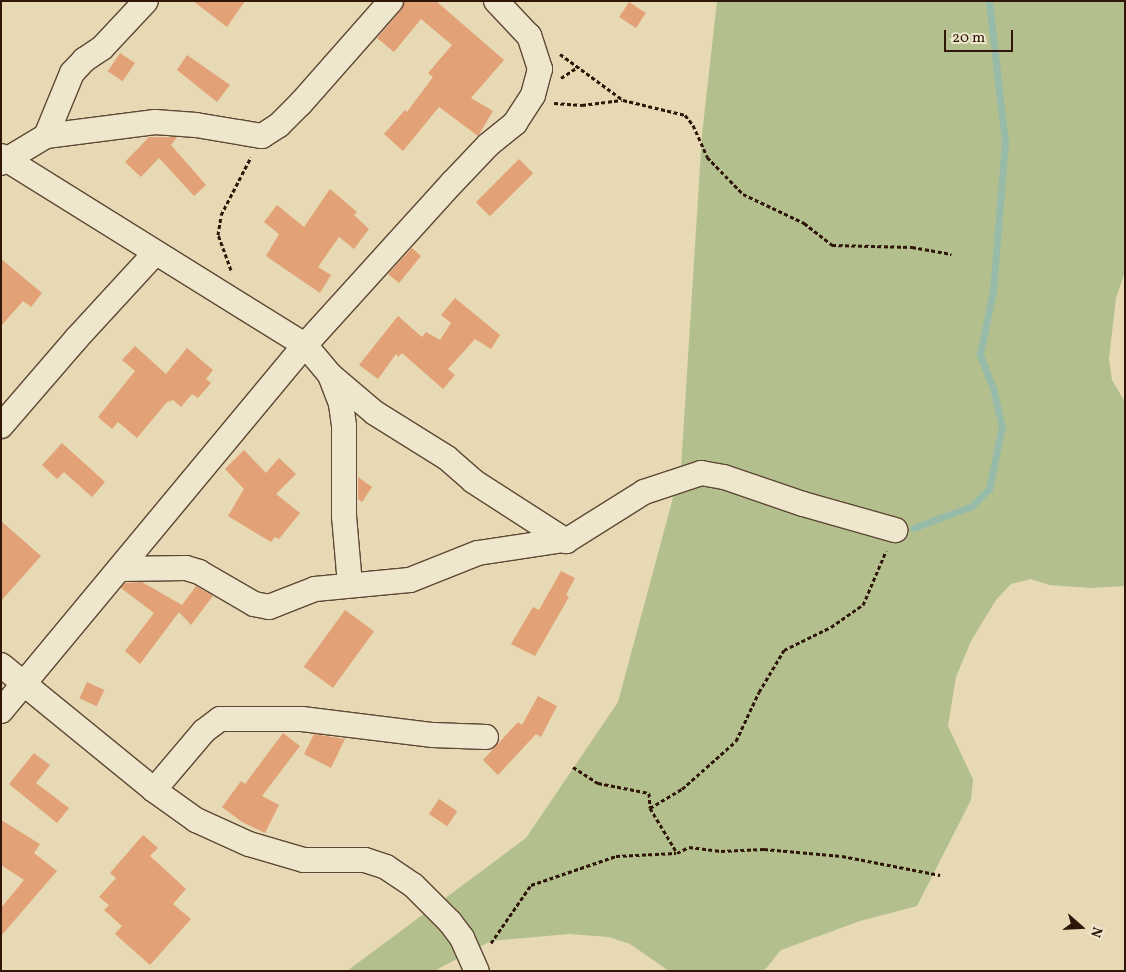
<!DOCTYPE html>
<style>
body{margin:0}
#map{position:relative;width:1126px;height:972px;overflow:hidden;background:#e6d9b3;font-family:Vollkorn,serif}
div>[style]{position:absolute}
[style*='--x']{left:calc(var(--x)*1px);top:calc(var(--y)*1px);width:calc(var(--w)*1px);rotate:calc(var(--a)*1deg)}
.green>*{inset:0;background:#b3c08e}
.stream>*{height:7px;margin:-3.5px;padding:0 3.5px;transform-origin:3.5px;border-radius:3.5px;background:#97bba8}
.building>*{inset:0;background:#e2a176;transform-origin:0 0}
.path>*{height:3px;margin-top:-1.5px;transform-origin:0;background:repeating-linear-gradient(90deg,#301609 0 4px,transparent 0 6.5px)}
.roads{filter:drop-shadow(1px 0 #5e4734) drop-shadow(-1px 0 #5e4734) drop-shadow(0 1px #5e4734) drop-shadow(0 -1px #5e4734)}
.street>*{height:24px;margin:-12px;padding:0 12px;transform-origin:12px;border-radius:12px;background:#efe6ce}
span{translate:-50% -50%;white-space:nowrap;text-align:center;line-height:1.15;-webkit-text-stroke:4px #efe6ce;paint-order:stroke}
.frame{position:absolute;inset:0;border:2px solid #301609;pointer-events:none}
.north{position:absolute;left:1056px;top:902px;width:50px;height:50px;-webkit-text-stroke:4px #efe6ce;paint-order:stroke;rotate:109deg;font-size:14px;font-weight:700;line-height:20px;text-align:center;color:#301609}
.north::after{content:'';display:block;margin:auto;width:18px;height:22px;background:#301609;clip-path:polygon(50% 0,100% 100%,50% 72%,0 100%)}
.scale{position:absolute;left:944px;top:30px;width:69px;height:22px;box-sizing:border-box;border:2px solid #301609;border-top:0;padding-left:6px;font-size:15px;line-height:18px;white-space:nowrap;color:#301609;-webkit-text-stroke:4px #efe6ce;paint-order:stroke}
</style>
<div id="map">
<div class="green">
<div style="clip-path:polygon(717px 1px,1125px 1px,1125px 272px,1116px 298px,1109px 359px,1112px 380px,1125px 402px,1125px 586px,1091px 588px,1049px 585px,1031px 579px,1011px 584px,996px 600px,971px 641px,956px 677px,948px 726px,973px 779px,971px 800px,917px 906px,860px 921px,781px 950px,764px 971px,669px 971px,630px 944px,609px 937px,569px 934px,491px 941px,434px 971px,347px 971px,526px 838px,618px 702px,681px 468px,702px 135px)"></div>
</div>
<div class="stream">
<div style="--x:913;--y:528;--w:63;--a:-20.4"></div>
<div style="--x:972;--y:506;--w:24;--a:-45"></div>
<div style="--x:989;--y:489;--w:63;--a:-78.2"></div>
<div style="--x:1002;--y:427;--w:37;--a:-103"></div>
<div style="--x:994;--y:391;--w:40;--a:-111"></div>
<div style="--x:980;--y:354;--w:64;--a:-78.3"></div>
<div style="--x:993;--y:291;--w:149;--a:-85.4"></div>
<div style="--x:1005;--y:142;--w:142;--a:-96.5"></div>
</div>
<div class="building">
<div style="clip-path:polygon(193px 1px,245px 1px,227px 27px)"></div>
<div style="clip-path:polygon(404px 1px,436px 1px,504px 60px,471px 98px,493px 111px,478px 136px,439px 107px,403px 151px,384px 134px,405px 110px,407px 112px,433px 77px,428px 73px,452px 45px,421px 19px,394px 52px,377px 38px,401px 10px)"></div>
<div style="left:629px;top:2px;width:20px;height:18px;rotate:33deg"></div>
<div style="left:120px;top:53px;width:18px;height:22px;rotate:34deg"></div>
<div style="clip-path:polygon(187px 55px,230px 85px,217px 102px,177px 70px)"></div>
<div style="clip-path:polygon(149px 137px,177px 137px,171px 145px,206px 185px,194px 196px,159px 158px,141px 177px,125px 162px)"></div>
<div style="left:519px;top:159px;width:20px;height:61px;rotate:45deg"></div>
<div style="clip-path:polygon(330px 189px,357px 212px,354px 215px,369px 229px,354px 249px,339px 237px,318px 267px,331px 275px,320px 293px,266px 256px,279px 234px,264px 222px,277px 205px,304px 227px)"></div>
<div style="clip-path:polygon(412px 248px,421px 256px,399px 283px,388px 274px)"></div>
<div style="clip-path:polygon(1px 259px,42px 293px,31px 307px,23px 301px,1px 326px)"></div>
<div style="clip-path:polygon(455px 298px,500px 335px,491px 349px,475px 339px,448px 369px,455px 375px,443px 389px,402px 353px,398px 357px,396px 354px,378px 379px,359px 365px,398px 316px,422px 337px,426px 332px,440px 340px,451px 323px,441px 315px)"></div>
<div style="clip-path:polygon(135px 346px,166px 374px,187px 348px,213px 370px,206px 379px,211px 383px,198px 398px,192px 394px,181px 407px,173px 400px,167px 402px,137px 438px,118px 422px,112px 429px,98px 417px,135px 371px,122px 360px)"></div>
<div style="clip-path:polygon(62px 443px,105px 482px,92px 497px,64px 472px,57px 479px,42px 465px)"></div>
<div style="clip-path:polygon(244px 450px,266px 473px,279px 458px,296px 474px,276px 494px,300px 513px,279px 539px,275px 537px,271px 542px,228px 516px,244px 489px,225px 469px)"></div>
<div style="clip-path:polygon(358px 477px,372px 487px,362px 502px,358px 499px)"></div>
<div style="clip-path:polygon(1px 521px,41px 556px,1px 601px)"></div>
<div style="clip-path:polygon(561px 571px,575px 578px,566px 595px,569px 597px,535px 656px,511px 644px,533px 607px,539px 610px)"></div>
<div style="clip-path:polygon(142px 582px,182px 605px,196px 586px,213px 596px,191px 625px,179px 612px,140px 664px,125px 651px,154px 613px,121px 588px,125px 583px)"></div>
<div style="left:345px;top:610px;width:36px;height:70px;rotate:36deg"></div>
<div style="left:87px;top:682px;width:19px;height:18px;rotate:25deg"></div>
<div style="clip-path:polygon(538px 696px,557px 706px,541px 737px,536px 734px,498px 775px,483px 760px,518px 722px,522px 725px)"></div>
<div style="clip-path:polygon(283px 733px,300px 746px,262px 796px,279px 805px,265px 833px,242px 822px,222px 807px,241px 781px,245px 784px)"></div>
<div style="clip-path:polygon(314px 734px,345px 739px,331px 768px,304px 754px)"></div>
<div style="clip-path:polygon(34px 753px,50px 765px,36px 783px,69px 808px,57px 823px,9px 784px)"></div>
<div style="left:439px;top:799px;width:22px;height:18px;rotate:34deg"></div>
<div style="clip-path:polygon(1px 820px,40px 844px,34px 853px,57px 871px,1px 936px,1px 908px,24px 880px,1px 865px)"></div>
<div style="clip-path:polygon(143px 835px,158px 848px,150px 856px,186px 889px,173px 904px,191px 919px,150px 965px,115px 934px,122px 926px,104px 910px,109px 905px,99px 897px,116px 878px,110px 873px)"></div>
</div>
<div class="path">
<div style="--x:560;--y:54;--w:78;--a:36.1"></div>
<div style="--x:623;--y:100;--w:64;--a:13.6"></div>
<div style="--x:685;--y:115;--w:13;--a:51"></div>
<div style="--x:693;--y:125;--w:35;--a:66"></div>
<div style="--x:707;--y:157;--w:52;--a:45.8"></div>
<div style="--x:743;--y:194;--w:68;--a:25.4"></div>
<div style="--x:804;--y:223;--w:36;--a:38"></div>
<div style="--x:832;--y:245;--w:80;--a:1.4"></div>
<div style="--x:912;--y:247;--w:40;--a:10"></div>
<div style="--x:561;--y:78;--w:20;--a:-33"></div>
<div style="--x:554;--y:103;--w:28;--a:4"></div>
<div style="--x:582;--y:105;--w:40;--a:-7.1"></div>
<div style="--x:231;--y:270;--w:37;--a:-110"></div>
<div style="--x:218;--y:235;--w:20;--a:-81"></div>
<div style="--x:221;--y:215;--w:65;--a:-62.7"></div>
<div style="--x:573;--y:767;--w:30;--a:33"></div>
<div style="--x:598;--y:783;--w:52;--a:11.1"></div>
<div style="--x:649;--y:793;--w:15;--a:86"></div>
<div style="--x:650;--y:808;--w:52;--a:59"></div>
<div style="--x:677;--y:853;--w:13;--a:-27"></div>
<div style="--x:689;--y:847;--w:32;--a:7"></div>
<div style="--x:721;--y:851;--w:43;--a:-2.7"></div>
<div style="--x:764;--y:849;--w:78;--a:5.1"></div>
<div style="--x:842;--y:856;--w:100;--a:11"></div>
<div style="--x:650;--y:808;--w:37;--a:-31"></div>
<div style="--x:682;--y:789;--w:72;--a:-41.6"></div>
<div style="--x:736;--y:741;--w:54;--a:-64.9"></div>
<div style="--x:759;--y:692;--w:49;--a:-59.2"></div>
<div style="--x:784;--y:650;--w:52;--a:-26.1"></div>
<div style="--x:831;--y:627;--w:39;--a:-35"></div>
<div style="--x:863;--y:605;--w:59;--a:-66.9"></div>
<div style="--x:491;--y:943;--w:70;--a:-55.4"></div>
<div style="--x:531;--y:885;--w:90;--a:-18.8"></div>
<div style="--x:616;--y:856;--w:60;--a:-2.9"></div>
</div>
<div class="roads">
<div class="street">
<div style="--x:46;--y:136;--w:68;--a:-67.6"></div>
<div style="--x:72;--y:73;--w:18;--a:-47"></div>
<div style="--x:84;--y:60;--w:22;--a:-34"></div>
<div style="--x:102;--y:48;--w:64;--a:-46.9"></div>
<div style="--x:1;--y:156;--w:358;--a:31.9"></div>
<div style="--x:305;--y:345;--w:219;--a:-47.8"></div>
<div style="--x:452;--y:183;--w:52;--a:-46.5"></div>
<div style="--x:488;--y:145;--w:35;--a:-39"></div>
<div style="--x:515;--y:123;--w:33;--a:-57"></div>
<div style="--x:533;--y:95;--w:27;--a:-75"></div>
<div style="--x:540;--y:69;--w:35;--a:-108"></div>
<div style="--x:529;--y:36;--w:48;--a:-133.3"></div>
<div style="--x:1;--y:163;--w:52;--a:-31"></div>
<div style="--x:46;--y:136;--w:110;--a:-7.3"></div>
<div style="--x:155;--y:122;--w:41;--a:4.2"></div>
<div style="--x:196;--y:125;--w:67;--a:9.5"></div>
<div style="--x:262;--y:136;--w:20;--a:-33"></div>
<div style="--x:279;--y:125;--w:31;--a:-45"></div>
<div style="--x:301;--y:103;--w:136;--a:-48.6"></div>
<div style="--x:330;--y:375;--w:31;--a:69"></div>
<div style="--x:341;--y:404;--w:22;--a:82"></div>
<div style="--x:344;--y:426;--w:90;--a:90"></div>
<div style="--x:344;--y:516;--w:69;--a:85"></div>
<div style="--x:1;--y:426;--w:115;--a:-49.2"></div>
<div style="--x:76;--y:339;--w:117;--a:-47.4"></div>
<div style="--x:119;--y:569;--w:67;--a:-0.9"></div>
<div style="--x:186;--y:568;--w:14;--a:17"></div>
<div style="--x:199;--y:572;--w:64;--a:30.2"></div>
<div style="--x:254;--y:604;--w:15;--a:11"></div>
<div style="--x:269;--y:607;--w:49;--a:-21.4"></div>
<div style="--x:315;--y:589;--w:95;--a:-5.4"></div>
<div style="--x:410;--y:580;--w:73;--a:-21.7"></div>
<div style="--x:478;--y:553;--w:87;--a:-8.6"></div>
<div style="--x:1;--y:665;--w:198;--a:39.2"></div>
<div style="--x:154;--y:790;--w:52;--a:35.5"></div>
<div style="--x:196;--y:820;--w:58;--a:24.4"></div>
<div style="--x:249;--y:844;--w:57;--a:16.2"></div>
<div style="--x:304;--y:860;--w:61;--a:0"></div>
<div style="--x:365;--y:860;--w:22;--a:18"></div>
<div style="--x:386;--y:867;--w:32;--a:34"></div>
<div style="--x:413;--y:885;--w:52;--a:45"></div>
<div style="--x:450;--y:922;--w:20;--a:53"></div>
<div style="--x:462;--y:938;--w:36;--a:66"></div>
<div style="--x:1;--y:711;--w:476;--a:-50.3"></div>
<div style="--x:305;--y:345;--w:39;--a:50"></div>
<div style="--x:330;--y:375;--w:59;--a:40.2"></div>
<div style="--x:375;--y:413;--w:85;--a:32"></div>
<div style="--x:447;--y:458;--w:35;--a:41"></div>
<div style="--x:473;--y:481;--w:111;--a:32.8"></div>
<div style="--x:566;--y:541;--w:92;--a:-32.1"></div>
<div style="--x:644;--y:492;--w:60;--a:-18.4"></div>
<div style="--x:701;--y:473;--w:23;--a:10"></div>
<div style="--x:724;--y:477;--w:83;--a:18.9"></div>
<div style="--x:803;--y:504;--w:96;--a:15.8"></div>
<div style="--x:154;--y:790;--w:77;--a:-49.7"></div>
<div style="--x:204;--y:731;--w:20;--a:-37"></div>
<div style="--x:220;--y:719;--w:82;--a:0"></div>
<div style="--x:302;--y:719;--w:132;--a:7"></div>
<div style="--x:433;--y:735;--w:53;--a:2.2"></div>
</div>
</div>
<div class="frame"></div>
<div class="north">N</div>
<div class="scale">20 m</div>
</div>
